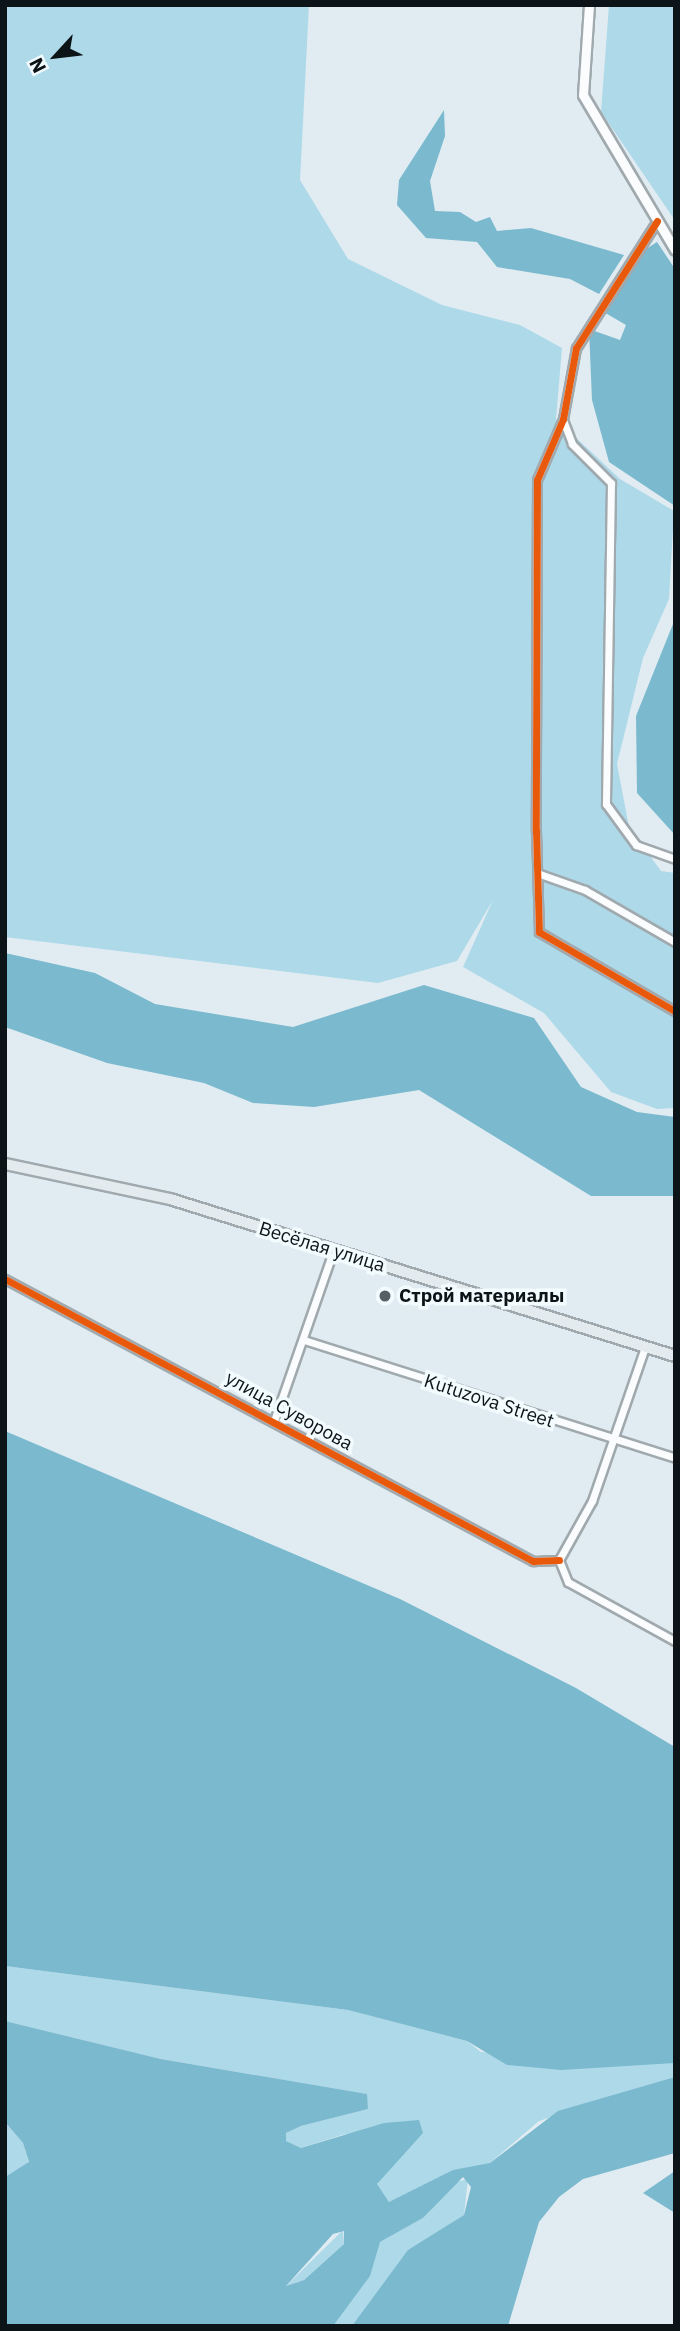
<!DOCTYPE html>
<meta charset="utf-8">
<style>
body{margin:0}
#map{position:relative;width:680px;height:2331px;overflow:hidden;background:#e0ecf2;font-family:"IBM Plex Sans",sans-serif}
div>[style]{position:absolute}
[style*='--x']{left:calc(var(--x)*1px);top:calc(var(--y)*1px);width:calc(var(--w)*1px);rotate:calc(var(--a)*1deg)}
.green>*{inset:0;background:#aed9e9}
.water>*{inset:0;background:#7ab9ce}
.roads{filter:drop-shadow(2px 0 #a0a9ae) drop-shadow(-2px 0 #a0a9ae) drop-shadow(0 2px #a0a9ae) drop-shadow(0 -2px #a0a9ae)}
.minor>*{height:7px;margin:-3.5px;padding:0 3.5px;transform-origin:3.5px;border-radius:3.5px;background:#fafcfd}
.tertiary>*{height:9px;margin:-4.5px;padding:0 4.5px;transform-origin:4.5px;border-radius:4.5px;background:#fafcfd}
.primary>*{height:10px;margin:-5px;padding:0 5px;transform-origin:5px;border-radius:5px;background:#e3ebee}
.cycleway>*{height:7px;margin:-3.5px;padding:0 3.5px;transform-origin:3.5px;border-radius:3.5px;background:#e8590c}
.dots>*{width:19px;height:19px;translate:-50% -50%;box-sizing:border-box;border:4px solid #f2fbfe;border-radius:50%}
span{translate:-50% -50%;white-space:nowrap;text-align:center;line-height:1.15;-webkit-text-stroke:7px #f2fbfe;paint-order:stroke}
.street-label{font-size:19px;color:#0c1417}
.poi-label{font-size:19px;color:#0c1417;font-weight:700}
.left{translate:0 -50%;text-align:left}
.frame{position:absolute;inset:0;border:7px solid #0c1417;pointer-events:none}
.north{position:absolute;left:21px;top:21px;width:70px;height:70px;-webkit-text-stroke:5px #f2fbfe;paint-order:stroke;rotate:243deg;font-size:19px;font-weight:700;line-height:28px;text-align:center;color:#0c1417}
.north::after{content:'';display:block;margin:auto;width:24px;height:32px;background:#0c1417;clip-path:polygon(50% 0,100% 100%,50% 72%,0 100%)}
</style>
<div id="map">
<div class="green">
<div style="clip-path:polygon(5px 5px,309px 5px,300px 180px,348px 259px,442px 305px,520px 325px,562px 348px,556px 419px,620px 479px,674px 511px,669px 599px,643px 658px,617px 764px,629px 827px,661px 871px,675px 873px,675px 1108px,657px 1109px,611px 1092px,544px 1013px,463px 967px,493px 900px,457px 961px,378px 983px,5px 937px)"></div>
<div style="clip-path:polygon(609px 5px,675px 5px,674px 219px,601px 112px)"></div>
<div style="clip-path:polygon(5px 1966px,348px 2010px,467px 2041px,481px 2052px,675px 2063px,675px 2077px,539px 2121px,490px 2163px,389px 2202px,377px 2185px,382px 2173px,423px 2133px,345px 2134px,301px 2148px,286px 2141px,286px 2133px,301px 2126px,368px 2109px,366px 2094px,161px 2059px,5px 2021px)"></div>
<div style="clip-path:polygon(5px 2122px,23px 2143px,29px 2163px,5px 2177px)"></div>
<div style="clip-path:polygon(468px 2179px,464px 2215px,428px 2239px,352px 2326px,333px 2326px,380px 2242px,423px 2218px,456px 2182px)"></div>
<div style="clip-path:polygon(343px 2230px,344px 2244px,304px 2280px,286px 2286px)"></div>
</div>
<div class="water">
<div style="clip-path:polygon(444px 110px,445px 136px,430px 181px,435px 211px,460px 212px,476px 222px,490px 217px,497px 231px,531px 228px,624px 255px,599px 294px,570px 279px,497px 267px,477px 242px,426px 238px,397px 205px,399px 180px)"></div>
<div style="clip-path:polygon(657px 242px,675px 269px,675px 506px,609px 462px,592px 400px,589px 329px,620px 340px,626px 325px,602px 311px,637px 255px)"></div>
<div style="clip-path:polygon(675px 619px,675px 835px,637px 793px,636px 716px)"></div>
<div style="clip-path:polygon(5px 953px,95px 973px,155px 1004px,293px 1027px,424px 985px,534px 1018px,581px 1087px,637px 1112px,675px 1117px,675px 1196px,591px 1196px,419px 1090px,314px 1107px,253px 1103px,204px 1083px,107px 1063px,5px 1027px)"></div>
<div style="clip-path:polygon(5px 1431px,400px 1599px,576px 1688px,675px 1747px,675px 2063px,561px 2070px,507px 2065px,467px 2041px,348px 2010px,5px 1966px)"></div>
<div style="clip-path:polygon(evenodd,5px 2021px,161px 2059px,367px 2094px,368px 2109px,301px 2126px,286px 2133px,286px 2141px,301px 2148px,384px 2123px,419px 2120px,423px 2133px,377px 2184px,389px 2202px,453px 2170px,490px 2163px,558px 2111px,675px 2077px,675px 2153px,583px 2179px,559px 2197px,539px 2222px,508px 2326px,352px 2326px,408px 2250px,464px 2215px,471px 2187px,463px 2177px,423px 2218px,380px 2242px,370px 2276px,333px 2326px,5px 2326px,5px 2177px,29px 2162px,23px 2143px,5px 2122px,5px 2021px,344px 2231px,344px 2244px,304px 2280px,286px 2286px,333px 2234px,344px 2231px)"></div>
<div style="clip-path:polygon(675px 2171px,675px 2213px,643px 2193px)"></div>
</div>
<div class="roads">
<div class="minor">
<div style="--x:657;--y:221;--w:151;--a:122.5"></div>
<div style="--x:576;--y:348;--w:72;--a:100.4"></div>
<div style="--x:563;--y:419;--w:66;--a:113.1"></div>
<div style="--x:537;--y:480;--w:351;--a:90.2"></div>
<div style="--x:536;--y:831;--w:101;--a:88.3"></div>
<div style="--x:539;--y:932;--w:157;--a:30.2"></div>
<div style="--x:563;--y:420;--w:26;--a:69"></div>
<div style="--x:572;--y:444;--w:55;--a:45"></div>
<div style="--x:611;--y:483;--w:321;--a:90.9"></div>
<div style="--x:606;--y:804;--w:51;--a:53.8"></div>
<div style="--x:636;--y:845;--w:41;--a:19.7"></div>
<div style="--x:537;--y:873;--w:51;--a:19.5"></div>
<div style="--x:585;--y:890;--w:104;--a:30"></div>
<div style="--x:5;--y:1279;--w:599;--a:28.11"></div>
<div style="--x:533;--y:1561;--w:26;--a:-2"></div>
<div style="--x:304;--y:1340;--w:389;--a:17.6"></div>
<div style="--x:275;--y:1418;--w:177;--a:-70.8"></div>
<div style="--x:559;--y:1560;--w:68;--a:-60.8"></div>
<div style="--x:592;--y:1501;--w:163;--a:-71"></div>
<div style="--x:559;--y:1560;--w:24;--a:68"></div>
<div style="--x:568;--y:1582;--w:122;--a:28.9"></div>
</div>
<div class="tertiary">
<div style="--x:589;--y:5;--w:90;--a:93.8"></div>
<div style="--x:583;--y:95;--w:180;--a:59.3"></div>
</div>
<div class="primary">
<div style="--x:5;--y:1164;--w:169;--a:12"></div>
<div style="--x:170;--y:1199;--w:529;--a:17.27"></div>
</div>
</div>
<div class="cycleway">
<div style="--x:657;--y:221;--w:151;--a:122.5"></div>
<div style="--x:576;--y:348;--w:72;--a:100.4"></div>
<div style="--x:563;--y:419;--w:66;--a:113.1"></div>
<div style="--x:537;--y:480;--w:351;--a:90.2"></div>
<div style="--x:536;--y:831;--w:101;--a:88.3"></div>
<div style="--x:539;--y:932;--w:157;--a:30.2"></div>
<div style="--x:5;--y:1279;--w:599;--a:28.11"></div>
<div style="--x:533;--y:1561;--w:26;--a:-2"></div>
</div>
<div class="dots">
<div style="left:385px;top:1296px;background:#566064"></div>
</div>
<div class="street-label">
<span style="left:322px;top:1247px;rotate:17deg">Весёлая улица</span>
<span style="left:489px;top:1401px;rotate:18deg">Kutuzova Street</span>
<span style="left:289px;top:1411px;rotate:29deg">улица Суворова</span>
</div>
<div class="poi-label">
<span class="left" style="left:399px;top:1296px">Строй материалы</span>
</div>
<div class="frame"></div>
<div class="north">N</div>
</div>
